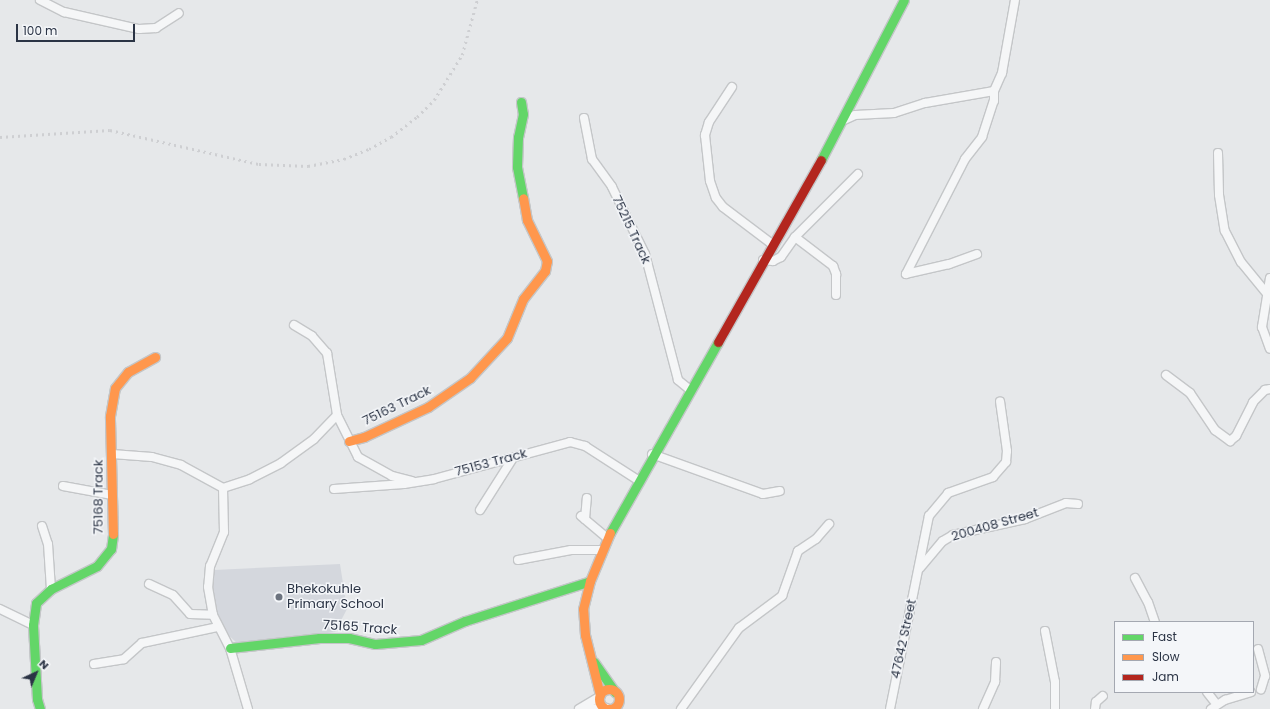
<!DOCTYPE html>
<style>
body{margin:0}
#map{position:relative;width:1270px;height:709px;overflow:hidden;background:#e6e8ea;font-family:Poppins,sans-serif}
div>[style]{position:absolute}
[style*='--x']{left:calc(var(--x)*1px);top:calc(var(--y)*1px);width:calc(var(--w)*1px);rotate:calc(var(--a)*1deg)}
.built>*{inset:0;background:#d4d7dd}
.roads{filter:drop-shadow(1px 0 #c4c6c8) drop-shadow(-1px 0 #c4c6c8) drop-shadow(0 1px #c4c6c8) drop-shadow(0 -1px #c4c6c8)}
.street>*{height:8px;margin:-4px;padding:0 4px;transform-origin:4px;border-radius:4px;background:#f5f6f7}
.fast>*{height:9px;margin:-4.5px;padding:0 4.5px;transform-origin:4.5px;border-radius:4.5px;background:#63d668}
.slow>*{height:9px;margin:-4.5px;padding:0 4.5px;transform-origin:4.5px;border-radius:4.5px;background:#ff974d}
.slow>.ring{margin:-4.5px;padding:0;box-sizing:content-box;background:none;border:9px solid #ff974d;border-radius:50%}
.jam>*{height:9px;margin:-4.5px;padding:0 4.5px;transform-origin:4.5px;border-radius:4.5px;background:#b3261e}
.rail>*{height:2.5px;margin-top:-1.25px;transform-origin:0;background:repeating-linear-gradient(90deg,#cecfd2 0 2px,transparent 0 6px)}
.dots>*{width:11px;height:11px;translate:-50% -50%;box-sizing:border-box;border:2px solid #f4f6f9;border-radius:50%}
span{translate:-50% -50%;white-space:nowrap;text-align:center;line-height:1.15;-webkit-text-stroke:3px #f4f6f9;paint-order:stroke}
.street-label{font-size:13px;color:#2b3445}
.poi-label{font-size:13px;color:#2b3445}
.left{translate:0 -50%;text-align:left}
.legend{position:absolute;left:1114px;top:621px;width:140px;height:72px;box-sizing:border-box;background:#f4f6f9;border:1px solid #a4a8b1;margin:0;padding:5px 7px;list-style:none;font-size:12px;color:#2b3445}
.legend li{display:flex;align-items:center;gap:8px;height:20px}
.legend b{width:20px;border:1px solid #a4a8b1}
.north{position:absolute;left:16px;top:653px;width:40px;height:40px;-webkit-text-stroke:3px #f4f6f9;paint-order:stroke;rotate:44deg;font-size:11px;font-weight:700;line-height:16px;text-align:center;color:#2b3445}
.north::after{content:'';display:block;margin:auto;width:14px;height:18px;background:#2b3445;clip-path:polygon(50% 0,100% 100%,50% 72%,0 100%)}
.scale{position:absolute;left:16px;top:24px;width:119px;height:18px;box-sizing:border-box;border:2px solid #2b3445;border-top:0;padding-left:5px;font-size:12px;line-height:14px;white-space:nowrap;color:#2b3445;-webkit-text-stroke:3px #f4f6f9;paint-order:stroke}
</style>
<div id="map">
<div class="built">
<div style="clip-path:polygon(340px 564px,347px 609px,335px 632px,239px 645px,222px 629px,216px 619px,212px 586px,214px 570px)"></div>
</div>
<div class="roads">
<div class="street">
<div style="--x:40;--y:0;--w:27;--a:27"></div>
<div style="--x:64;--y:12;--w:77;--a:12.8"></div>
<div style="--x:139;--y:29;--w:17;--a:-3"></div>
<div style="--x:156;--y:28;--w:27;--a:-33"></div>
<div style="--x:732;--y:87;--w:42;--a:123.3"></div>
<div style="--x:709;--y:122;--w:14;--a:107"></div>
<div style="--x:705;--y:135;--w:46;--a:83.8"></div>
<div style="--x:710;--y:181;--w:18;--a:71"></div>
<div style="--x:716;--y:198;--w:11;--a:52"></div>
<div style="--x:723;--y:207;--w:61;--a:37.1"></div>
<div style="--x:584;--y:118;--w:42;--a:79"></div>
<div style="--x:592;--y:159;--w:34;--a:54"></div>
<div style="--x:612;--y:187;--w:75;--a:63.8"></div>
<div style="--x:645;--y:254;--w:130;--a:75.3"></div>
<div style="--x:678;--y:380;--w:14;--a:39"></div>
<div style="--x:844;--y:120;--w:12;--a:-24"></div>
<div style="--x:855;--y:115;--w:39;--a:-3"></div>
<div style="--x:894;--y:113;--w:33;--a:-18"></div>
<div style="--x:925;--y:103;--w:70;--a:-9.9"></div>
<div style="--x:994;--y:91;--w:20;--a:-66"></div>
<div style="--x:1002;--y:73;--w:74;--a:-79.9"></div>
<div style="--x:1218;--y:153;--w:42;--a:88.6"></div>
<div style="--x:1219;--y:195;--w:36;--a:81"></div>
<div style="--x:1225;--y:231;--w:35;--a:63"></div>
<div style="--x:1241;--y:262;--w:43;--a:50.7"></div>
<div style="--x:795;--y:237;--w:48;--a:37.3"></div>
<div style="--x:833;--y:266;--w:9;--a:69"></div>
<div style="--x:836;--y:274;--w:21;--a:90"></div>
<div style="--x:977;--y:254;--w:30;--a:160"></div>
<div style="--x:949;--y:264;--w:44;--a:166.9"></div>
<div style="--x:906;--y:274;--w:129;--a:-62.8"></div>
<div style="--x:965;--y:159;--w:28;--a:-52"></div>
<div style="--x:982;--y:137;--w:38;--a:-72"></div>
<div style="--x:994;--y:101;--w:10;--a:-90"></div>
<div style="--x:763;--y:260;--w:10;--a:6"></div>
<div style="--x:773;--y:261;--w:9;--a:-27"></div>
<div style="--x:781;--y:257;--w:24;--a:-55"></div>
<div style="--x:795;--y:237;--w:89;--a:-45"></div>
<div style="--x:1270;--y:278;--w:50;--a:99.3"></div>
<div style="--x:1262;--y:327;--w:23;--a:70"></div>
<div style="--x:294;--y:325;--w:21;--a:31"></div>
<div style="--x:312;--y:336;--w:23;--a:49"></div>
<div style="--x:327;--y:353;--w:63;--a:80.8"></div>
<div style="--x:337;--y:415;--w:47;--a:63.4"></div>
<div style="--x:358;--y:457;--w:39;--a:29"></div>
<div style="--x:392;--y:476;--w:21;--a:14"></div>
<div style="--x:1166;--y:375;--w:30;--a:37"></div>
<div style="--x:1190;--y:393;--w:45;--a:56"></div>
<div style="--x:1215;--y:430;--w:19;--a:36"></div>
<div style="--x:1230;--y:441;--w:8;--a:-40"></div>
<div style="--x:1236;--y:436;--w:38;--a:-63"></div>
<div style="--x:1253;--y:402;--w:17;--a:-45"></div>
<div style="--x:1265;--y:390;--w:5;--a:-11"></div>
<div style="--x:112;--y:454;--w:40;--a:4.3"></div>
<div style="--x:152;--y:457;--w:30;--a:15"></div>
<div style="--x:181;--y:465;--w:48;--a:28.7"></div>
<div style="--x:223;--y:488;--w:28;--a:-18"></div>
<div style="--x:250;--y:479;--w:35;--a:-27"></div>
<div style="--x:281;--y:463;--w:41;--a:-36"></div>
<div style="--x:314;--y:439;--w:33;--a:-46"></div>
<div style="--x:652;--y:454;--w:118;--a:19.8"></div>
<div style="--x:763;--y:494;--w:17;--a:-10"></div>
<div style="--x:63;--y:486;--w:50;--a:10.4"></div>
<div style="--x:223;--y:488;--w:44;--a:88.7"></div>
<div style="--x:224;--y:532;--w:37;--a:112"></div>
<div style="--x:210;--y:566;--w:21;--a:95"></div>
<div style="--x:208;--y:587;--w:28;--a:80"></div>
<div style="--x:213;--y:615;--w:37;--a:63"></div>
<div style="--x:230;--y:648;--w:64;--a:73.6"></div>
<div style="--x:334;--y:489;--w:70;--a:-4.1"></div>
<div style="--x:404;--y:484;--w:30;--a:-9"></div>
<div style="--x:434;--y:479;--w:141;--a:-15.2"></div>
<div style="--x:570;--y:442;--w:16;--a:15"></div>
<div style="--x:585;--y:446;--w:63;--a:32.7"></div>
<div style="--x:480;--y:510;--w:62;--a:-57.6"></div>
<div style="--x:581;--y:516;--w:34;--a:40"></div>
<div style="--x:585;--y:519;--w:21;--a:-85"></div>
<div style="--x:42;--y:526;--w:19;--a:72"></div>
<div style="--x:48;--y:544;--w:45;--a:86.2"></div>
<div style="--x:518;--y:560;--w:54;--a:-10.7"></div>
<div style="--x:571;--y:550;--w:31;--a:0"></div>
<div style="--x:920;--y:568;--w:35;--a:-50"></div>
<div style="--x:943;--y:541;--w:12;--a:-31"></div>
<div style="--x:953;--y:535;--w:74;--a:-12.5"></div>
<div style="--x:1025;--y:519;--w:44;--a:-21.3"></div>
<div style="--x:1066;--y:503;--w:12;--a:5"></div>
<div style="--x:1135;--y:578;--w:27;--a:62"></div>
<div style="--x:1148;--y:602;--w:21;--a:71"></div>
<div style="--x:149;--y:584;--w:26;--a:25"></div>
<div style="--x:173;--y:595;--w:25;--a:48"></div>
<div style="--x:190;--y:614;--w:23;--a:2"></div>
<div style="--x:0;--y:609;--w:37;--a:26"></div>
<div style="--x:1045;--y:631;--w:52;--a:78.9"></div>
<div style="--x:1055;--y:682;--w:27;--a:90"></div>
<div style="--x:1258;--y:649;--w:28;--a:75"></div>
<div style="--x:1265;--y:676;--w:14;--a:107"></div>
<div style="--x:94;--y:664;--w:30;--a:-9"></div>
<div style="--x:124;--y:659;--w:24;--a:-42"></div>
<div style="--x:142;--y:643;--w:78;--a:-11.9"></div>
<div style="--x:1207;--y:692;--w:16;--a:52"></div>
<div style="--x:579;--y:709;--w:23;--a:-31"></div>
<div style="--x:584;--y:709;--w:22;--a:-3"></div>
<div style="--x:681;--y:709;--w:100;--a:-54.4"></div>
<div style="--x:739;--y:628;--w:54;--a:-36.7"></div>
<div style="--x:782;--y:596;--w:48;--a:-70.4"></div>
<div style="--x:798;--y:551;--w:22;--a:-34"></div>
<div style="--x:816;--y:539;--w:20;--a:-49"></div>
<div style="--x:890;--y:709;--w:197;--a:-78.6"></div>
<div style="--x:929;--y:516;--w:30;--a:-50"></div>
<div style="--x:948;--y:493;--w:48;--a:-19.6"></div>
<div style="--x:993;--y:477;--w:20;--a:-49"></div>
<div style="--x:1006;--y:462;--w:11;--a:-85"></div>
<div style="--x:1007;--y:451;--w:50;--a:-98"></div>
<div style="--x:983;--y:709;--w:30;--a:-66"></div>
<div style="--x:995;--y:682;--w:20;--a:-87"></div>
<div style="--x:1095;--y:709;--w:7;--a:-82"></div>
<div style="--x:1096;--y:702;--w:9;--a:-41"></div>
<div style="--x:1211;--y:709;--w:17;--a:-33"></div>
<div style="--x:1225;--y:700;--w:27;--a:-17"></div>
</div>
<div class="fast">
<div style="--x:521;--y:102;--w:12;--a:81"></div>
<div style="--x:523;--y:114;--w:24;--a:102"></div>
<div style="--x:518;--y:137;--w:30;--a:92"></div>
<div style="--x:517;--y:167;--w:32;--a:79"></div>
<div style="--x:821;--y:160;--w:180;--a:-62.6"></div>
<div style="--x:610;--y:533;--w:219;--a:-60.5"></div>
<div style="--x:230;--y:648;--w:90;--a:-6.4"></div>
<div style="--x:319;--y:638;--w:30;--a:0"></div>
<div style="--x:349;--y:638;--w:27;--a:13"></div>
<div style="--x:375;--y:644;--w:46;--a:-5"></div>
<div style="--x:421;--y:640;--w:48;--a:-23.4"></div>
<div style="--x:465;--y:621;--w:131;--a:-17.7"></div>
<div style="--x:594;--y:662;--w:37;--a:55"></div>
<div style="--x:40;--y:709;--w:10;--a:-107"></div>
<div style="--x:37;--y:699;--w:74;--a:-93.1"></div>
<div style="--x:33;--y:625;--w:22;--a:-82"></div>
<div style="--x:36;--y:603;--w:21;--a:-43"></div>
<div style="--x:51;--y:589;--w:51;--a:-26.6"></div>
<div style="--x:97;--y:566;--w:22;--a:-51"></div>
<div style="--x:111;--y:549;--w:15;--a:-82"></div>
</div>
<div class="slow">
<div style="--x:349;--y:441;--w:16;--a:-15"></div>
<div style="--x:364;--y:437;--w:71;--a:-25.1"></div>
<div style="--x:428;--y:407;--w:51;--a:-34.6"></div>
<div style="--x:470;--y:378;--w:54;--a:-47.2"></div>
<div style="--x:507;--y:338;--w:42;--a:-67.7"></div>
<div style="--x:523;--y:299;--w:36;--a:-52"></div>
<div style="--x:545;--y:271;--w:10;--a:-79"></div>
<div style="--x:547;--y:261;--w:46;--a:-116"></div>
<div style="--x:527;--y:220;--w:22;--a:-100"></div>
<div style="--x:113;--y:534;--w:118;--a:-91.5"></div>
<div style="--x:110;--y:416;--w:28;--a:-80"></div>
<div style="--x:115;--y:388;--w:21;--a:-51"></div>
<div style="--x:128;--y:372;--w:31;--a:-29"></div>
<div class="ring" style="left:599px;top:689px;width:11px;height:11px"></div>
<div style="--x:600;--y:695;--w:62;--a:-104"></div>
<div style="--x:585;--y:635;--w:26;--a:-94"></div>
<div style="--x:583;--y:609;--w:29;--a:-76"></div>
<div style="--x:590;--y:581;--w:52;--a:-67.4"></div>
</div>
<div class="jam">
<div style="--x:718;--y:342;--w:209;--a:-60.5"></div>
</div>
</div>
<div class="rail">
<div style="--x:0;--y:137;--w:110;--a:-3.6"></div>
<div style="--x:110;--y:130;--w:153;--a:12.9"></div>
<div style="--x:259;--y:164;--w:49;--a:2.3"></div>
<div style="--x:308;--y:166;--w:37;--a:-11"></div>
<div style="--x:344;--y:159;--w:27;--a:-22"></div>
<div style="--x:369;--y:149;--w:25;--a:-29"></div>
<div style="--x:391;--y:137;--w:33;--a:-38"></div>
<div style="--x:417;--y:117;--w:24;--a:-45"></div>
<div style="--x:434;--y:100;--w:53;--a:-58.1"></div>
<div style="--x:462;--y:55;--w:57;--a:-74.7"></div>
</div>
<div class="dots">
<div style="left:279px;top:597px;background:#6c737f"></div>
</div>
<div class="street-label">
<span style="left:631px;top:230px;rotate:65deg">75215 Track</span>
<span style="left:397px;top:406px;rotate:-26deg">75163 Track</span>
<span style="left:491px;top:463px;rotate:-15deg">75153 Track</span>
<span style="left:99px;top:497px;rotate:-90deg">75168 Track</span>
<span style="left:995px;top:525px;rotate:-16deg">200408 Street</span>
<span style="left:360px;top:628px;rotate:4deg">75165 Track</span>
<span style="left:904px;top:639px;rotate:-78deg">47642 Street</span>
</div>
<div class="poi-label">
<span class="left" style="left:287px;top:597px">Bhekokuhle<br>Primary School</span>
</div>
<ul class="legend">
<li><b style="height:5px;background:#63d668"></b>Fast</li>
<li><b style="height:5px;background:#ff974d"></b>Slow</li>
<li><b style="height:5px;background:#b3261e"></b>Jam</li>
</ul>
<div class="north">N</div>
<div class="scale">100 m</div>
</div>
